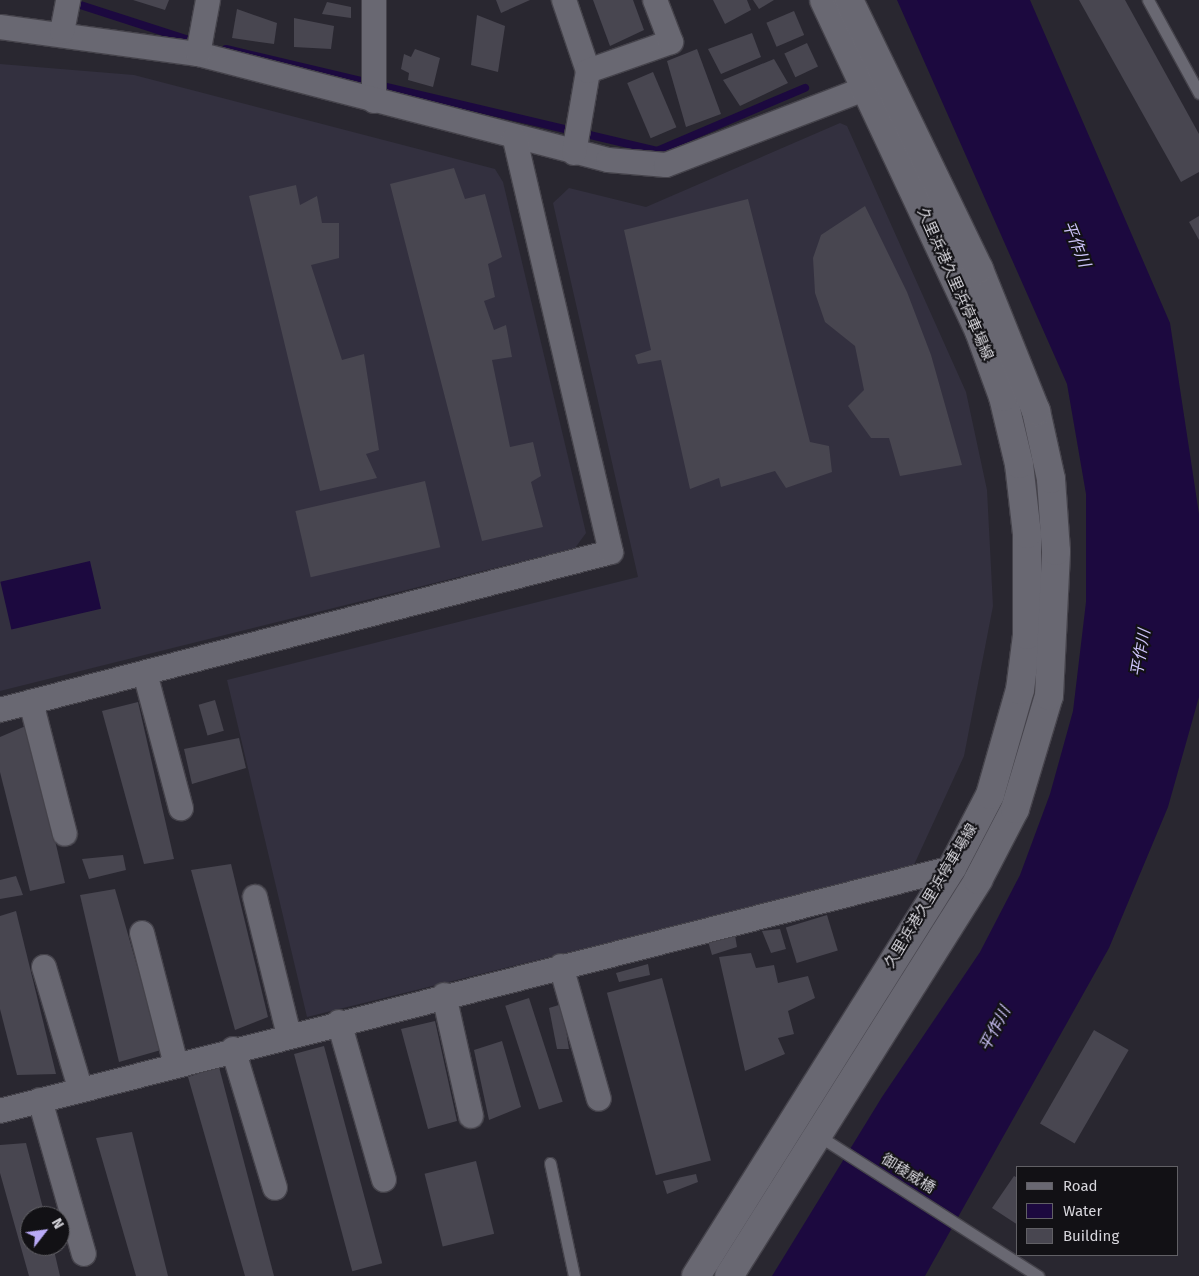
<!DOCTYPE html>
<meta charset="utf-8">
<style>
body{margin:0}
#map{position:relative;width:1199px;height:1276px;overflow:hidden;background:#292730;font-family:"Fira Sans","Noto Sans JP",sans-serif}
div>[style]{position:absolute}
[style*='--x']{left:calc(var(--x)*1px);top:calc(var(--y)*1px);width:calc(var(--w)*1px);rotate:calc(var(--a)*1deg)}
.built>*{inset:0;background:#33303f}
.water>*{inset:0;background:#1c093f;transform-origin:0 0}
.stream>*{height:8px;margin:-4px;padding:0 4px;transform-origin:4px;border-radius:4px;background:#1c093f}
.building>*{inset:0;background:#484650;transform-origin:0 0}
.roads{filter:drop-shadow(1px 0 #45434b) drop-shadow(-1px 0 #45434b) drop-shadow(0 1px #45434b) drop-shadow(0 -1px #45434b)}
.lane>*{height:11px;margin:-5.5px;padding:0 5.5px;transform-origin:5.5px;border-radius:5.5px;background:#696872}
.street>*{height:24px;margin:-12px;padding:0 12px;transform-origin:12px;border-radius:12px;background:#696872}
.secondary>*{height:28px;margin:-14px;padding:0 14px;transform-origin:14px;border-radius:14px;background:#696872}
span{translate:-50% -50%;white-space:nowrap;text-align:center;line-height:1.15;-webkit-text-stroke:4px #121115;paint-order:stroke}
.street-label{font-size:15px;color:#d7d6dc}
.water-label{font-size:16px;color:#cbc2f7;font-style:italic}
.legend{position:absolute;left:1016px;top:1166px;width:162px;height:90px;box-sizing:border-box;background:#121115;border:1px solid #616065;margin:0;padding:6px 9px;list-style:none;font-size:15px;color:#d7d6dc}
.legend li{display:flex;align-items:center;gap:10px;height:25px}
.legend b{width:25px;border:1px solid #616065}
.north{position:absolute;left:20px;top:1206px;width:50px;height:50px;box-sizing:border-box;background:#121115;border:1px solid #616065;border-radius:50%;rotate:60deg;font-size:14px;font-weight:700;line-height:20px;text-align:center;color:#d7d6dc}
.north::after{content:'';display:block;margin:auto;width:18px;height:22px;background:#b9aaf7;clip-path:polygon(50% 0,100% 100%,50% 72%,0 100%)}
</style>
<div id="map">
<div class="built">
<div style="clip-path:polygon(0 64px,134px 75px,495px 169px,503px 182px,586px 533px,575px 548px,0 691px)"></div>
<div style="clip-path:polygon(840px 123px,847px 126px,966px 392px,987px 490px,993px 606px,964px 756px,913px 867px,307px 1017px,227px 680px,638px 577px,553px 203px,569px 188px,646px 207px)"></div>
</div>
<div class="water">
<div style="clip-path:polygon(897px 0,1030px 0,1109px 182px,1170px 323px,1199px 514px,1199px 697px,1168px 807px,1109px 948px,925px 1276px,772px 1276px,882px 1097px,980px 952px,1020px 875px,1050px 794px,1073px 711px,1086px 602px,1086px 494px,1067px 384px)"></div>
<div style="left:90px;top:561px;width:49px;height:92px;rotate:77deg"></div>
</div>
<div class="stream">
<div style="--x:71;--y:2;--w:133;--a:17.9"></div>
<div style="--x:226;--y:49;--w:443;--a:13.3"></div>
<div style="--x:657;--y:151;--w:161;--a:-23.1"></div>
</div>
<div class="building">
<div style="clip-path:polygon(133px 0,169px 0,165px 10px)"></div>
<div style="clip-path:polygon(496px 0,530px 0,501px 13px)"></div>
<div style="clip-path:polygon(593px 0,633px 0,644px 30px,610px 46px)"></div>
<div style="clip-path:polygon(713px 0,747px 0,751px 10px,725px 24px)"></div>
<div style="clip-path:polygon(753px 0,774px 0,759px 9px)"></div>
<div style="clip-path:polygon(1079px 0,1125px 0,1199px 134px,1199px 172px,1181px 182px)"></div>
<div style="clip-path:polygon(327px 2px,351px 7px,351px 18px,322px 14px)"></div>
<div style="clip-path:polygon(237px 9px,277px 23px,274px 44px,232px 38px)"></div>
<div style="left:794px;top:11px;width:26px;height:30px;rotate:67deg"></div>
<div style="clip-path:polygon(477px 15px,505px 26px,498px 72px,471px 65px)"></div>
<div style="clip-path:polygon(294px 18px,334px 26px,331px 49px,294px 47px)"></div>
<div style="clip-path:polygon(752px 33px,761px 57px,721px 74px,708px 49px)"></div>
<div style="left:807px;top:43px;width:26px;height:25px;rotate:65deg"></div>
<div style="clip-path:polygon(415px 49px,440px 58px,433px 87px,408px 80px,409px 73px,401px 69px,404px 54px,411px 57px)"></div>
<div style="clip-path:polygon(697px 49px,721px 114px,686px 127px,667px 61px)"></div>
<div style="clip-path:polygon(774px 59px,788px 83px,740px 106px,723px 80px)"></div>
<div style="left:653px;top:72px;width:60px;height:28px;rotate:67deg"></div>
<div style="clip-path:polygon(454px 168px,465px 199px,485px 194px,502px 257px,488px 264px,495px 297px,484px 301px,494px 330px,506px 325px,512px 357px,492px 360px,510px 447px,533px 442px,541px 476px,531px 482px,543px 527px,482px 541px,390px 184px)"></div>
<div style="clip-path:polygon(296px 185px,300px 205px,317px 196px,322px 223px,339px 223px,339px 258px,311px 265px,342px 360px,364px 354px,379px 450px,366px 454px,377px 478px,320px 491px,249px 196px)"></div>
<div style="clip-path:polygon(748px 199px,810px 442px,829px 446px,832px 472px,786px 488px,775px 471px,721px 487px,719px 478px,690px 489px,661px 360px,638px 364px,635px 355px,651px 350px,624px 230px)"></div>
<div style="clip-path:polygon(865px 206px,907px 292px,931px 355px,962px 465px,900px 476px,889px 438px,871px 438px,848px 406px,864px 390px,855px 346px,825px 322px,815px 293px,813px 258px,821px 235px)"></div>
<div style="clip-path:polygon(1199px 216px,1199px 240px,1189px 222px)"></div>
<div style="left:425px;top:481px;width:68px;height:133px;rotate:77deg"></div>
<div style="left:215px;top:700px;width:32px;height:17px;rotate:74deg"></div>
<div style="clip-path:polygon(138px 702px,174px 859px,144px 864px,102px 711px)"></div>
<div style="clip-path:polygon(28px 725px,65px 883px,30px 891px,0 772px,0 737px)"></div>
<div style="clip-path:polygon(239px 738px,246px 768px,192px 784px,184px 749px)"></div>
<div style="clip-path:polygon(123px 855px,126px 870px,89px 879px,82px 859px)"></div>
<div style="clip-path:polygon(231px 864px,268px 1017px,235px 1030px,191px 870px)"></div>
<div style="clip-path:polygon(16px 876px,23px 895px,0 899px,0 880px)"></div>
<div style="clip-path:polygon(115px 889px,161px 1050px,119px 1062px,80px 895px)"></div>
<div style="clip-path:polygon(16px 911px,56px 1074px,17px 1075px,0 1009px,0 916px)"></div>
<div style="left:827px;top:915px;width:37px;height:43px;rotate:73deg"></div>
<div style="clip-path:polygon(780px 929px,786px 949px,771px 953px,762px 931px)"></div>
<div style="clip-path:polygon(735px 935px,737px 947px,712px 955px,708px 941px)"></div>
<div style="clip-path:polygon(751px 953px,756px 968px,774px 965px,778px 983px,808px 976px,815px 998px,788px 1011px,794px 1034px,778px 1038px,785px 1054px,745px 1071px,719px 957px)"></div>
<div style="clip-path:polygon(648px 964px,650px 975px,619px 982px,616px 973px)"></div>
<div style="left:662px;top:978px;width:189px;height:57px;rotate:75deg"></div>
<div style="left:529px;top:998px;width:109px;height:25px;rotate:72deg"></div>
<div style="clip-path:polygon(562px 1004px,569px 1049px,557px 1049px,549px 1008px)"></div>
<div style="clip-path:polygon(435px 1021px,457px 1121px,428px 1129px,401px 1029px)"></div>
<div style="left:1094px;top:1030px;width:40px;height:108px;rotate:30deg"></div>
<div style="clip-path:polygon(502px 1041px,521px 1107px,489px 1120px,474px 1050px)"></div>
<div style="left:324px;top:1046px;width:225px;height:31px;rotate:75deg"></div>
<div style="clip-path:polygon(219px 1067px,274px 1276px,245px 1276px,188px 1077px)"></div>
<div style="clip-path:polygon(132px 1132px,168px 1276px,136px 1276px,96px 1138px)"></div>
<div style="clip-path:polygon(26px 1143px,45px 1216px,30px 1216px,30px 1246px,53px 1246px,60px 1276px,29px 1276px,0 1173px,0 1145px)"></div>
<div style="left:476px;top:1161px;width:75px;height:53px;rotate:76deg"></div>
<div style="clip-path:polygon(696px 1174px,698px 1182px,667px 1194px,663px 1181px)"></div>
<div style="clip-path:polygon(1014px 1176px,1018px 1178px,1018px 1225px,992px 1208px)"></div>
</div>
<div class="roads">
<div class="lane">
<div style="--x:1148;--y:0;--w:106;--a:61.3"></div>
<div style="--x:816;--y:1134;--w:264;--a:32.6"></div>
<div style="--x:550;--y:1163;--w:116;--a:78"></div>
</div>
<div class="street">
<div style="--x:374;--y:0;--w:101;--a:90"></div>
<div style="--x:564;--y:0;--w:75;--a:71.3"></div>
<div style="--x:0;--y:27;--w:200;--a:7.8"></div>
<div style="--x:198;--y:54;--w:423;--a:14.5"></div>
<div style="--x:608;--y:160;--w:58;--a:4.9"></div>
<div style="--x:666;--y:165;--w:231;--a:-21"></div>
<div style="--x:62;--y:32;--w:33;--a:-79"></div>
<div style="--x:198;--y:54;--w:55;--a:-79.5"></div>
<div style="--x:574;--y:153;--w:83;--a:-80.3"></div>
<div style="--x:588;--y:71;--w:88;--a:-19.3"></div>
<div style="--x:671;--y:42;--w:45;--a:-110.9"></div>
<div style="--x:145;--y:673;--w:140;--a:75.1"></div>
<div style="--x:31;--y:702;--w:136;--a:75.6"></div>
<div style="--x:0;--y:710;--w:631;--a:-14.5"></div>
<div style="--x:611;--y:552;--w:425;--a:-103.1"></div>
<div style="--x:255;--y:897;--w:142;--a:76.2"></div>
<div style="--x:142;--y:933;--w:135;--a:75.5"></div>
<div style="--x:561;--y:966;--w:138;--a:74.1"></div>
<div style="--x:44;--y:967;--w:126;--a:73.4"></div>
<div style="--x:444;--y:995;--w:124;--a:77.4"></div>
<div style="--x:339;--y:1022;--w:164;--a:74.1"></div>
<div style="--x:233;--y:1049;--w:145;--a:73.2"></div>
<div style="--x:40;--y:1100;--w:160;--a:74.1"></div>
<div style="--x:0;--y:1111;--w:983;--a:-14.32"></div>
</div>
<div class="secondary">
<div style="--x:696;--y:1276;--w:482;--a:-57.9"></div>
<div style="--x:952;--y:868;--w:82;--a:-62.5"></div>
<div style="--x:990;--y:795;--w:109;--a:-74.1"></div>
<div style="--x:1020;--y:690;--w:55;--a:-82.7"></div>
<div style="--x:1027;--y:635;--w:101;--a:-90"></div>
<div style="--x:1027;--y:534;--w:70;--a:-96.5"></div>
<div style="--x:1019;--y:464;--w:69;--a:-103.4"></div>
<div style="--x:1003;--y:397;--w:70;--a:-110"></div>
<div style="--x:979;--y:331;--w:365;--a:-115.1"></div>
<div style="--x:729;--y:1276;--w:468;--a:-57.8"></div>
<div style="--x:978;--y:880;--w:80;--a:-62.5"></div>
<div style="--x:1015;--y:809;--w:118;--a:-73.3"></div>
<div style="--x:1049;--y:696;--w:145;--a:-87.2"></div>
<div style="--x:1056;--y:551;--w:72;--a:-94"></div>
<div style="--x:1051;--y:479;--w:70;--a:-102.4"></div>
<div style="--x:1036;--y:411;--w:153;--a:-111.9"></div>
<div style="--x:979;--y:269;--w:299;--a:-115.8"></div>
</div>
</div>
<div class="street-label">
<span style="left:955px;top:284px;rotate:66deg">久里浜港久里浜停車場線</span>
<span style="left:931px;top:896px;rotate:-59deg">久里浜港久里浜停車場線</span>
<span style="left:908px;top:1174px;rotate:32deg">御稜威橋</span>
</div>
<div class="water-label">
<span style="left:1076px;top:244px;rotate:68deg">平作川</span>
<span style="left:1141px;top:653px;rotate:-80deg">平作川</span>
<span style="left:995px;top:1029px;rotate:-62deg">平作川</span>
</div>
<ul class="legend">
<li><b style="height:6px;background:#696872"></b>Road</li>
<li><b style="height:14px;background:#1c093f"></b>Water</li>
<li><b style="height:14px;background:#484650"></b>Building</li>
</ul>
<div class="north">N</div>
</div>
